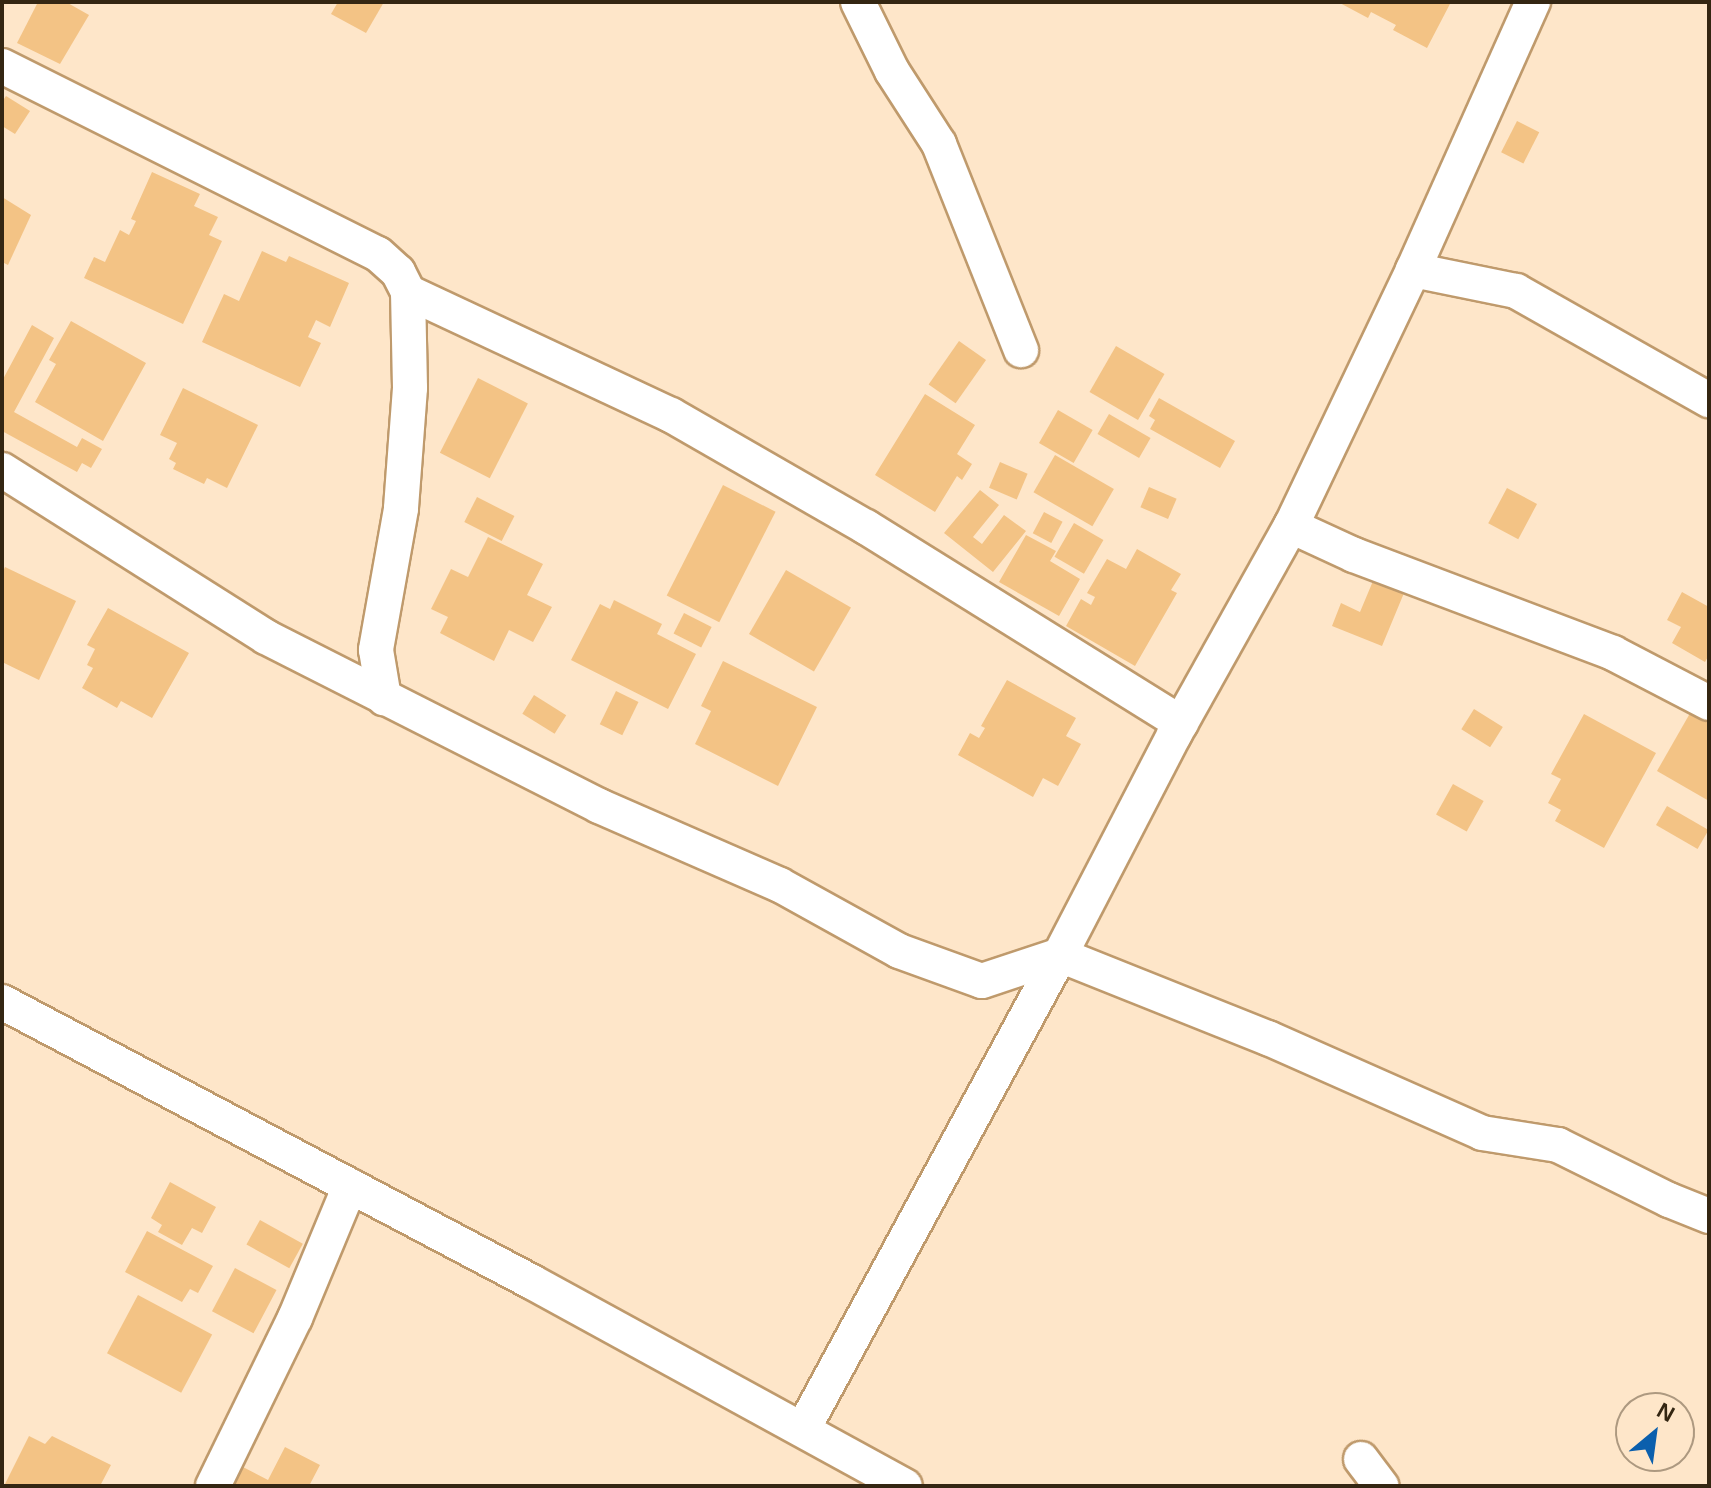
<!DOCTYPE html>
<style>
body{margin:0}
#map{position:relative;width:1711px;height:1488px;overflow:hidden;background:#fee6c9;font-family:Arial,sans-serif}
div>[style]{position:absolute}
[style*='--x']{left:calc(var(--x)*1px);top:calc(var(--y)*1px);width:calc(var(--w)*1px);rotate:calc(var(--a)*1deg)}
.building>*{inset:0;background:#f3c385;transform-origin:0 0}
.roads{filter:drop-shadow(2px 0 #bf9a6c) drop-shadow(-2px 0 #bf9a6c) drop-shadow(0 2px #bf9a6c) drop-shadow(0 -2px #bf9a6c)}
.street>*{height:34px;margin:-17px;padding:0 17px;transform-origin:17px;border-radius:17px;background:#fff}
span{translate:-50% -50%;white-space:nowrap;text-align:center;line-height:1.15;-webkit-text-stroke:6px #fee6c9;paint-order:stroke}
.frame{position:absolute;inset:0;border:4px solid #342612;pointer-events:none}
.north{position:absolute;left:1615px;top:1392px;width:80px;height:80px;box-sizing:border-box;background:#fee6c9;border:2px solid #ad9980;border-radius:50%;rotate:29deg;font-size:22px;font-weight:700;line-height:32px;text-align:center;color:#342612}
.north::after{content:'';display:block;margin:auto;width:28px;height:36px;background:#0b5fad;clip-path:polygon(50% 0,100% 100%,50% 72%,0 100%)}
</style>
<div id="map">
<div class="building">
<div style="clip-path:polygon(38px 2px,66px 2px,89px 15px,60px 64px,17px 43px)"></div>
<div style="clip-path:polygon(338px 2px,384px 2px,366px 33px,331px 14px)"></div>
<div style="clip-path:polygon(1338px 2px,1451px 2px,1427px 48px,1393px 30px,1396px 25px,1371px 12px,1368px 18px)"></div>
<div style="clip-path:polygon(6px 96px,30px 111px,15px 134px,2px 126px,2px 102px)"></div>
<div style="left:1517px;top:121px;width:25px;height:35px;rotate:27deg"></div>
<div style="clip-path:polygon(152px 172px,200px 194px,194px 206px,218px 217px,209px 235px,222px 241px,183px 324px,84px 278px,94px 257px,105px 262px,120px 230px,129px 235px,136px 221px,131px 219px)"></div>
<div style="clip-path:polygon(2px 197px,31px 215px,8px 265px,2px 262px)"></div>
<div style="clip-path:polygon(262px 251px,286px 262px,289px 256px,349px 283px,330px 327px,316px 320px,308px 337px,321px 343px,300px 387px,202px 342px,224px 294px,239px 301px)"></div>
<div style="clip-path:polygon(71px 321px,146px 363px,103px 441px,35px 402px,56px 364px,49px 360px)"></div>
<div style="clip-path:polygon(32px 325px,54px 338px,14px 412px,77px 447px,82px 438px,102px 449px,91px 468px,82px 463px,77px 472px,2px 431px,2px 381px)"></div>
<div style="left:959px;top:341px;width:33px;height:53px;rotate:35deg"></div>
<div style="left:1116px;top:346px;width:56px;height:53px;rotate:30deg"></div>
<div style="left:478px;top:378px;width:56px;height:84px;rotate:27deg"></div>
<div style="clip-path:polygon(183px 388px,258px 425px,227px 488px,207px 478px,204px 484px,173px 469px,176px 463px,169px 459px,177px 443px,160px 435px)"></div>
<div style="clip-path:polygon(925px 394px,975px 425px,957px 454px,972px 464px,962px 480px,957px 476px,935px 512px,875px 475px)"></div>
<div style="clip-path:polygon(1159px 398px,1235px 441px,1220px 468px,1150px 429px,1155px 420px,1149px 416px)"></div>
<div style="left:1058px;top:410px;width:40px;height:38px;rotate:30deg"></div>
<div style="left:1109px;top:414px;width:48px;height:23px;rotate:30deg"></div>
<div style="left:1055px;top:455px;width:68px;height:43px;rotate:30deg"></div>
<div style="left:1000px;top:462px;width:30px;height:28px;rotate:23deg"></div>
<div style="left:723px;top:485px;width:59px;height:124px;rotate:27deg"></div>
<div style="left:1149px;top:487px;width:30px;height:22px;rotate:23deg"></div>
<div style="left:1507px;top:488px;width:34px;height:40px;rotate:28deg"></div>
<div style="clip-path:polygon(980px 490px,999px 505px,973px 537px,982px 544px,1004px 515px,1026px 531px,993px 572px,944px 533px)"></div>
<div style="left:477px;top:497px;width:42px;height:28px;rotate:27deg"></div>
<div style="left:1044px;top:512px;width:21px;height:24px;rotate:28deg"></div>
<div style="left:1074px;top:523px;width:34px;height:39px;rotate:30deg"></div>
<div style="clip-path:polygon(1026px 535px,1056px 551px,1050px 561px,1080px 579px,1059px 616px,999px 582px)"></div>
<div style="clip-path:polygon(488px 537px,543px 564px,527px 595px,552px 607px,533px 642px,509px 630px,494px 661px,440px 633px,448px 617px,431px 609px,451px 569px,468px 577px)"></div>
<div style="clip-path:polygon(1137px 549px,1181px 574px,1171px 590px,1177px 593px,1135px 666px,1066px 626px,1081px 599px,1091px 605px,1095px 597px,1087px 593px,1107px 559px,1126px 569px)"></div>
<div style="clip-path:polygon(5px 567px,76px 601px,39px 680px,2px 662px,2px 574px)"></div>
<div style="left:786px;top:570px;width:75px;height:74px;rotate:30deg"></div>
<div style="clip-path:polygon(1373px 581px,1404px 593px,1382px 646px,1332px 626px,1341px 603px,1360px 612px)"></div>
<div style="clip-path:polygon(1682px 592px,1709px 607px,1709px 655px,1705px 662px,1672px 643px,1681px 627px,1667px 620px)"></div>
<div style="clip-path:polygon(614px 600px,662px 624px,657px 634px,696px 654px,668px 709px,571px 660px,600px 604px,610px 609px)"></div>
<div style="clip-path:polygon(108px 608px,189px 653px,152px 718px,121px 701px,117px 708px,82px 688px,93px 668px,87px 665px,95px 649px,87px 645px)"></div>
<div style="left:684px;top:613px;width:31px;height:23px;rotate:27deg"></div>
<div style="clip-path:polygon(723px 661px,817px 707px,778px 786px,695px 744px,711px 711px,701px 706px)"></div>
<div style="clip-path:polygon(1007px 680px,1076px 718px,1066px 736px,1081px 744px,1058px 786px,1043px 778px,1033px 797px,958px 755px,970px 733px,979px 738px,985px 728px,981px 726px)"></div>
<div style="left:616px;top:691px;width:25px;height:37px;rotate:26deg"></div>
<div style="left:534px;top:695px;width:38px;height:22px;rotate:32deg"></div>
<div style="clip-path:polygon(1693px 708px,1709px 716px,1709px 801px,1657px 771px)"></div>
<div style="left:1474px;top:709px;width:34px;height:24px;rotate:32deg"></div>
<div style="clip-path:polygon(1584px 714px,1656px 753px,1604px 848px,1555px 821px,1561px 810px,1548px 803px,1561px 779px,1551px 774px)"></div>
<div style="left:1453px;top:784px;width:35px;height:35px;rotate:29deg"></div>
<div style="left:1667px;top:806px;width:48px;height:22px;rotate:30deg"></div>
<div style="clip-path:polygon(170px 1182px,216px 1207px,202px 1233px,192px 1228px,182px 1245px,158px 1232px,162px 1225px,151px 1218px)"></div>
<div style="left:260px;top:1220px;width:49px;height:28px;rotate:29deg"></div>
<div style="clip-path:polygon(147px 1231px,213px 1266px,198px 1293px,190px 1289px,182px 1302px,125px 1272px)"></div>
<div style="left:235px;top:1268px;width:47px;height:49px;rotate:28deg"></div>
<div style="left:138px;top:1295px;width:84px;height:66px;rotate:28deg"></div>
<div style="clip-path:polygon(29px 1436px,45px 1444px,52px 1436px,111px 1465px,100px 1486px,4px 1486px)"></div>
<div style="clip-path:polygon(285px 1447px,320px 1465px,309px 1486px,230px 1486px,241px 1466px,268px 1480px)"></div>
</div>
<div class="roads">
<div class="street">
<div style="--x:858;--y:2;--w:77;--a:63.8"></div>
<div style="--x:892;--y:71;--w:87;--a:57.2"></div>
<div style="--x:939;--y:144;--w:222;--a:68.3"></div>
<div style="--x:2;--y:66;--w:420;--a:26.6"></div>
<div style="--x:378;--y:254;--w:27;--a:42"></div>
<div style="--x:398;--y:272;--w:22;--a:63"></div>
<div style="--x:408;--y:292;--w:96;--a:88.8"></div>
<div style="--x:410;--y:388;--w:121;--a:94.3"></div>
<div style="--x:401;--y:509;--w:143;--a:100.1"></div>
<div style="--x:376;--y:650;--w:49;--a:80.5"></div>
<div style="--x:1413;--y:270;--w:105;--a:11.5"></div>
<div style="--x:1516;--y:291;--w:222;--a:29.5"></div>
<div style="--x:408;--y:292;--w:290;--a:25.1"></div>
<div style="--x:671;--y:415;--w:225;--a:29.9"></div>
<div style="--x:866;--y:527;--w:371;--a:31.9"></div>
<div style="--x:2;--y:470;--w:312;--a:32.3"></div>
<div style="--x:266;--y:637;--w:373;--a:26.9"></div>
<div style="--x:599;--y:806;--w:197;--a:23.6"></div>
<div style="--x:780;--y:885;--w:136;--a:29"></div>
<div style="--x:899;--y:951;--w:88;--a:19.9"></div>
<div style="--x:982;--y:981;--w:82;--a:-18.4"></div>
<div style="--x:1060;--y:955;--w:224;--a:21.8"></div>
<div style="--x:1268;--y:1038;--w:234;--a:23.9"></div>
<div style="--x:1482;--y:1133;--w:77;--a:9"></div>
<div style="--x:1558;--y:1145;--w:124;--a:26.4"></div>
<div style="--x:1669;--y:1200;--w:43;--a:21.8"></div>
<div style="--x:1291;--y:526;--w:69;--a:24.7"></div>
<div style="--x:1354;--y:555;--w:277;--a:20.7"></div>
<div style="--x:1613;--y:653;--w:108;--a:27.5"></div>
<div style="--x:2;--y:1002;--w:599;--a:27.85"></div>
<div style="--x:532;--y:1282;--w:425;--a:28.7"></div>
<div style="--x:803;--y:1429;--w:539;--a:-61.53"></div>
<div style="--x:1060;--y:955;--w:248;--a:-62.6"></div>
<div style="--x:1174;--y:735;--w:240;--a:-60.8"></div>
<div style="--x:1291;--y:526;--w:284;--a:-64.5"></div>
<div style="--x:1413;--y:270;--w:294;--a:-65.9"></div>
<div style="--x:1361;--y:1459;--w:34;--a:53"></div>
<div style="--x:213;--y:1486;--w:187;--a:-64"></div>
<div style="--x:295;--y:1318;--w:143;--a:-67.4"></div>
</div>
</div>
<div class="frame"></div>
<div class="north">N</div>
</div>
